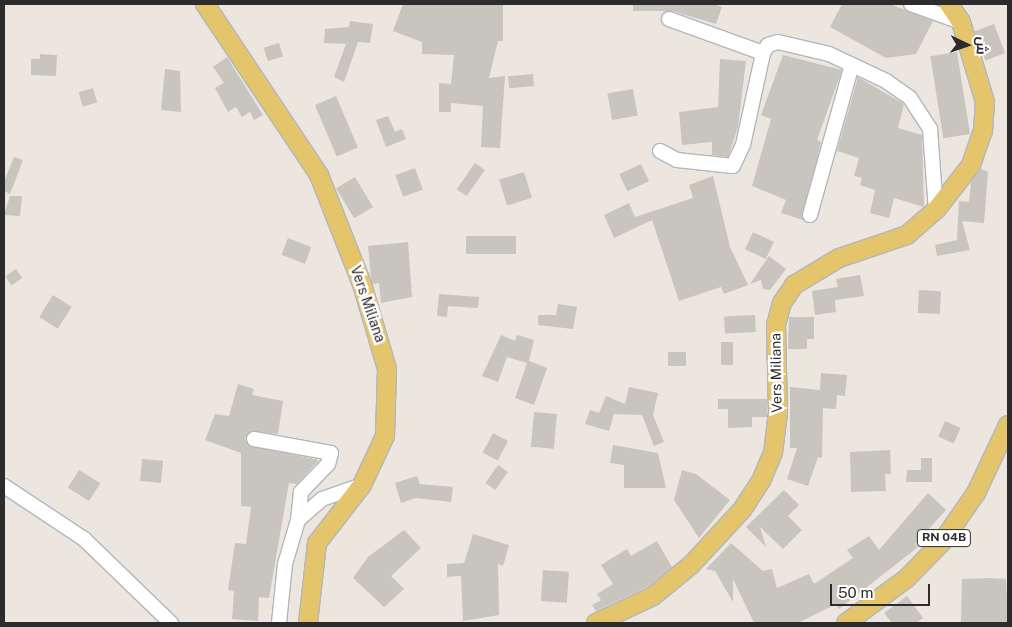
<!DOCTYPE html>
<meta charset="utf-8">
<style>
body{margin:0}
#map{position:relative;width:1012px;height:627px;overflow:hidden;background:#ece6df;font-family:"Public Sans",Cairo,sans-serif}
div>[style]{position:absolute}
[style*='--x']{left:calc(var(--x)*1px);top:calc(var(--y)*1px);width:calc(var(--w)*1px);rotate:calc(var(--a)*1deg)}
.building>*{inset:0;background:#c8c4be;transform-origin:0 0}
.roads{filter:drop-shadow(1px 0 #b3b6be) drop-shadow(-1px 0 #b3b6be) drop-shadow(0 1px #b3b6be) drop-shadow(0 -1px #b3b6be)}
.minor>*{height:14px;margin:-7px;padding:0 7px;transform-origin:7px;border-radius:7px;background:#fff}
.major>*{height:18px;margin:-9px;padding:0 9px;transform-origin:9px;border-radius:9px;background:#e5c56c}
span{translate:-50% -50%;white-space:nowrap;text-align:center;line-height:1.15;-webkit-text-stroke:5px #fff;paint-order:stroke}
.shield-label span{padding:1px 4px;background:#fff;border:1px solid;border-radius:4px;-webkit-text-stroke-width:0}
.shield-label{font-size:12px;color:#2c2c2c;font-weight:700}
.street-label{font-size:14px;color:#2c2c2c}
.frame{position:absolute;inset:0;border:5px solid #2c2c2c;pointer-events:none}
.north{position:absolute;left:942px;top:20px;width:50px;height:50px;-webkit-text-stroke:4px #fff;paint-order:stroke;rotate:93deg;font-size:14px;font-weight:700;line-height:20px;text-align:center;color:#2c2c2c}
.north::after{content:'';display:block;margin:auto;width:18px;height:22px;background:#2c2c2c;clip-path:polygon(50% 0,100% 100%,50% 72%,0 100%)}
.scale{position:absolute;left:830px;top:584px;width:100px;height:22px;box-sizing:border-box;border:2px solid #2c2c2c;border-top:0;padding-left:6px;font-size:15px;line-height:18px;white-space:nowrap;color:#2c2c2c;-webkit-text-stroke:4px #fff;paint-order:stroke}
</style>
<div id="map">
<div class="building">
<div style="clip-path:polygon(403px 4px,503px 4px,503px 41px,498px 41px,489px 78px,505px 76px,500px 148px,481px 147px,483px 106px,451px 103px,451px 112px,439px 112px,439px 83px,451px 84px,454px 55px,422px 54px,422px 42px,393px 31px)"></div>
<div style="clip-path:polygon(633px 4px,714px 4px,722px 7px,716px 24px,672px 11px,633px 11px)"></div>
<div style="clip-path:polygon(842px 4px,890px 4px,933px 21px,916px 54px,886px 58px,830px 27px)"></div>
<div style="clip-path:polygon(350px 21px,373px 24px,370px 43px,358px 42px,344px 82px,334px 77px,346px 44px,324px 43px,325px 29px,349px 27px)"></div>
<div style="left:994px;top:24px;width:31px;height:21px;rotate:69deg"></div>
<div style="left:279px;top:43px;width:14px;height:16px;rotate:73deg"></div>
<div style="left:957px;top:52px;width:83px;height:27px;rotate:81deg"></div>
<div style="clip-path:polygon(40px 54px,57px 55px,56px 76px,31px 75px,31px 59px,40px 59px)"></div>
<div style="clip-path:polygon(783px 55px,842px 70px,817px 140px,821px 142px,803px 220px,781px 213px,786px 200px,752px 186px,771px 119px,761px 115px)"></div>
<div style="clip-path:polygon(227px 57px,263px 115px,254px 120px,250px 112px,242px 117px,236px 107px,228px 112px,215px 88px,224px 83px,213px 67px)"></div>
<div style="clip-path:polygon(720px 59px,746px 61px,738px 127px,728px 157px,712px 155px,712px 142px,682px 145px,679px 112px,718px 107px)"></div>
<div style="clip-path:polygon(165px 69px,180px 71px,181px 112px,161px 110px)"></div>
<div style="left:533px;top:74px;width:12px;height:25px;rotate:85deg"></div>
<div style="clip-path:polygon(858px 77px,904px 104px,898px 128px,922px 135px,924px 207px,894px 198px,889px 218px,870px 213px,875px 190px,860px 185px,862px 178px,854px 176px,859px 158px,837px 151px)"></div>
<div style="left:93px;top:88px;width:15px;height:15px;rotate:74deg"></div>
<div style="left:633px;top:89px;width:27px;height:26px;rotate:80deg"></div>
<div style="left:336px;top:96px;width:56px;height:23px;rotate:67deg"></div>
<div style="clip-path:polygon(388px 116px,395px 132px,402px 129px,406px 139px,386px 147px,376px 120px)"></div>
<div style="clip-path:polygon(14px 157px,23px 160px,10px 194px,4px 191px,4px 182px)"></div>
<div style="left:475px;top:163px;width:12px;height:32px;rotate:35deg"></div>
<div style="left:641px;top:164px;width:19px;height:24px;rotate:65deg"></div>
<div style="left:415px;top:168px;width:23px;height:21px;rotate:70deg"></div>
<div style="clip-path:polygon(981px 169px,988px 172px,984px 223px,962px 221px,970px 250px,937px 256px,935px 245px,957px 240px,959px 201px,969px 202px,971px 182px)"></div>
<div style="left:524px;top:172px;width:27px;height:26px;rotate:73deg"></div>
<div style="clip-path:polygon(713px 176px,730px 247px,748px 285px,724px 294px,721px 287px,679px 301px,652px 220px,614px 238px,604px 215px,629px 203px,635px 217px,693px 198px,689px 185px)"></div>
<div style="left:355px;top:177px;width:35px;height:22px;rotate:59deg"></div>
<div style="clip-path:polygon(10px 196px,22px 196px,20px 216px,4px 215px)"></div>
<div style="left:753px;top:232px;width:23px;height:19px;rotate:25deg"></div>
<div style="left:516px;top:236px;width:18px;height:50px;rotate:90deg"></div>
<div style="left:288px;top:238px;width:25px;height:18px;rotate:21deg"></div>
<div style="clip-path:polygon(408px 242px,412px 297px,381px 303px,379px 283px,373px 284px,371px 278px,368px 246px)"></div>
<div style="clip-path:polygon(769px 256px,786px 269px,770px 290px,763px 289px,761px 280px,750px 284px)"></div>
<div style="left:16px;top:269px;width:11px;height:13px;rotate:56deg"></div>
<div style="clip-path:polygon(860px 275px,864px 296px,835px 300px,836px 312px,815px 315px,812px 291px,838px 287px,836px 279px)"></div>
<div style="left:919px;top:290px;width:22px;height:23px;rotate:3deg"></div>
<div style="clip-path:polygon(439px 294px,479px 297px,478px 308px,448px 306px,447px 317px,437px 316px)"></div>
<div style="left:53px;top:295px;width:22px;height:26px;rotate:32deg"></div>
<div style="clip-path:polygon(558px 304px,577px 307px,573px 329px,538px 325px,538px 315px,556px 315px)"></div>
<div style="left:755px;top:315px;width:17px;height:31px;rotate:87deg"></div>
<div style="clip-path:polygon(789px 317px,814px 317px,814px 339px,807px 339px,807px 349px,788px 349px)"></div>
<div style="clip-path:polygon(501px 335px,515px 341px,517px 335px,534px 340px,529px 361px,547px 368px,534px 405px,515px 398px,527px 363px,507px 357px,498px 382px,482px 376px)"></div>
<div style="left:721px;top:342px;width:12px;height:23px"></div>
<div style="left:668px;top:352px;width:18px;height:14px"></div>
<div style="clip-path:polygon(821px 373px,847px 375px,845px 396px,837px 395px,836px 409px,823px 408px,822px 458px,818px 457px,808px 486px,787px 479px,797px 448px,790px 448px,790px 387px,820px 390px)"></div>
<div style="clip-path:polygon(238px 384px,254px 389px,252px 395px,283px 401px,278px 434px,251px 431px,245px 438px,248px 445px,319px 460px,297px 484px,289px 483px,269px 598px,259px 597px,258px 621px,232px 619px,234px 591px,228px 590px,235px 543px,246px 544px,251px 507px,241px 506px,241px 453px,205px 440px,215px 414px,229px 416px)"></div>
<div style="clip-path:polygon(629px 387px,658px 393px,653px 415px,664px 442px,654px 446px,642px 415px,614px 414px,609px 431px,585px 424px,590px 410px,599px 413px,606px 396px,625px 404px)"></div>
<div style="clip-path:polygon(718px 399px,767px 399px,767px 417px,752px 417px,752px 427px,728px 428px,728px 409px,718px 409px)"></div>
<div style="left:534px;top:412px;width:23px;height:35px;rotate:5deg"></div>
<div style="left:945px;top:421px;width:17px;height:17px;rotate:24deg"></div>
<div style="left:493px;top:433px;width:17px;height:22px;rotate:28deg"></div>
<div style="clip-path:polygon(613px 445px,658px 453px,666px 488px,624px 488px,624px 465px,610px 463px)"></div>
<div style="clip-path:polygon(890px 450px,891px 474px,885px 474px,886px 491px,851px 492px,850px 452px)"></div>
<div style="clip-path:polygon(921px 458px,932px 458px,932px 482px,906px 482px,907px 470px,921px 470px)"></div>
<div style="left:142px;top:459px;width:21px;height:22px;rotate:5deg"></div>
<div style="left:498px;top:465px;width:12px;height:22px;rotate:35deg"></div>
<div style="left:79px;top:470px;width:25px;height:21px;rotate:32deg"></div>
<div style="clip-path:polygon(682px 470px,696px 474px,730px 500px,699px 538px,674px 500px)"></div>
<div style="clip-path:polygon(417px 476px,420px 484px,453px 487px,451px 502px,416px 498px,401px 503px,395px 483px)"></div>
<div style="clip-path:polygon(784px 490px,799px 505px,788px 516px,802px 530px,783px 549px,760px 527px,766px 547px,746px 527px)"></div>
<div style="clip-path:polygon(928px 493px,946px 510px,915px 544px,918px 547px,839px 609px,836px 604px,798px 623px,754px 623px,733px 579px,733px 602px,715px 571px,706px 569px,731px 543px,763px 571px,772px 569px,777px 588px,809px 574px,814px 584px,853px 558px,847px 550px,869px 536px,879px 550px)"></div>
<div style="clip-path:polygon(404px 530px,421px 548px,391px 576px,404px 589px,384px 607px,353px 578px,368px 557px)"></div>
<div style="clip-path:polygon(473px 534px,509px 545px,503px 566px,498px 564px,499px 615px,463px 621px,461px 576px,447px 577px,447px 564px,464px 563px)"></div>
<div style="clip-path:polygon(657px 541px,672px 567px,647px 587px,596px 611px,592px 605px,601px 600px,597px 594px,613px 584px,601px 565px,627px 549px,631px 556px)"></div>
<div style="left:543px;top:570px;width:26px;height:31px;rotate:4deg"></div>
<div style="clip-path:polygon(990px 578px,1006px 579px,1008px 623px,961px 623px,962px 579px)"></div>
<div style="clip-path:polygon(907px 596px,923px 618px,916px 623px,892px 623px,884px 613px)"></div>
</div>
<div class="roads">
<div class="minor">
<div style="--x:911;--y:4;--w:53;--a:19.8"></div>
<div style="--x:669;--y:19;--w:100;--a:19.9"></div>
<div style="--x:660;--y:151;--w:19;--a:28"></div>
<div style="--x:677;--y:160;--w:56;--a:6.1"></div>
<div style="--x:733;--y:166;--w:23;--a:-65"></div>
<div style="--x:743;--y:145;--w:94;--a:-77.7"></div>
<div style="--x:763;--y:53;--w:9;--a:-58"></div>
<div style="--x:768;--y:45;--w:10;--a:-17"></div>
<div style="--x:778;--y:42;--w:52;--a:13.2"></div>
<div style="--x:829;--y:54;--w:63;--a:25.3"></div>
<div style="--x:886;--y:81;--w:29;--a:35"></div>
<div style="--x:910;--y:98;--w:37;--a:57"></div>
<div style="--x:930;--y:129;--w:81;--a:85.8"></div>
<div style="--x:810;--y:215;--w:156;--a:-74.4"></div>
<div style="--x:254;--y:439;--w:78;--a:10.3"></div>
<div style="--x:331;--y:453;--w:11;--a:105"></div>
<div style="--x:328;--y:464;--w:39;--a:134"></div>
<div style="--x:301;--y:492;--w:28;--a:96"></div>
<div style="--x:4;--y:486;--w:96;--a:33.5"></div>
<div style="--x:84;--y:539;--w:121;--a:44"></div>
<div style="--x:279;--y:623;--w:59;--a:-84.2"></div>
<div style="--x:285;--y:564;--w:46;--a:-73.5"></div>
<div style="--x:298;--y:520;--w:32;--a:-41"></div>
<div style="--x:322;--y:499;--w:42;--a:-19.3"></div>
</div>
<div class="major">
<div style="--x:205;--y:4;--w:206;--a:56.3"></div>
<div style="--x:319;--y:175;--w:117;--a:68.5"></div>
<div style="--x:362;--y:284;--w:89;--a:73.6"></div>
<div style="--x:387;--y:369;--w:67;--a:91.7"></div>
<div style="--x:385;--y:436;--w:54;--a:115.1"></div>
<div style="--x:362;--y:485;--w:73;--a:127.8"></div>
<div style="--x:317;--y:543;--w:81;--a:96.4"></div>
<div style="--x:596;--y:623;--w:63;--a:-25.3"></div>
<div style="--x:653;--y:596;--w:49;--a:-39.2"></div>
<div style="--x:691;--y:565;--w:75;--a:-47.2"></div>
<div style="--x:742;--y:510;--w:35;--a:-57"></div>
<div style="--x:761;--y:481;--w:30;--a:-67"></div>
<div style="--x:773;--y:453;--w:39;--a:-83"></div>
<div style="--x:778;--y:414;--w:89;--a:-91.3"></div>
<div style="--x:776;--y:325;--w:23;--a:-75"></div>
<div style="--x:782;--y:303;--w:22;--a:-56"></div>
<div style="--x:794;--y:285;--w:52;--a:-31"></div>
<div style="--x:839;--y:258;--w:72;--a:-18.7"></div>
<div style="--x:907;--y:235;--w:38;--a:-41"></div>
<div style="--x:936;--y:210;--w:57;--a:-52.1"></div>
<div style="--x:971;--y:165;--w:36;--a:-71"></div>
<div style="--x:983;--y:131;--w:29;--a:-86"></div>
<div style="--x:985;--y:102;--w:84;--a:-106.7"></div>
<div style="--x:961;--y:22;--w:22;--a:-124"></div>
<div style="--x:846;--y:623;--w:76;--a:-36.4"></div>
<div style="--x:907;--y:578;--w:50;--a:-45.8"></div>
<div style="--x:942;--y:542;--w:60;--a:-55.2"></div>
<div style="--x:976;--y:493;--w:75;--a:-64.8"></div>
</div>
</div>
<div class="shield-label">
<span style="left:944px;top:538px">RN 04B</span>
</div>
<div class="street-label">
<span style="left:368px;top:304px;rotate:71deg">Vers Miliana</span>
<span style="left:776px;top:373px;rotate:-91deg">Vers Miliana</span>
</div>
<div class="frame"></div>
<div class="north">ش</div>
<div class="scale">50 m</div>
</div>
